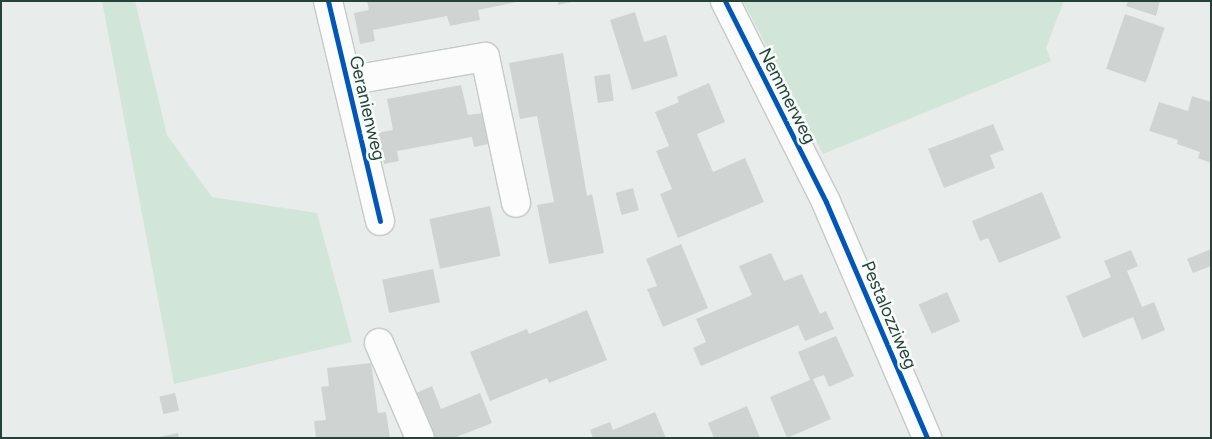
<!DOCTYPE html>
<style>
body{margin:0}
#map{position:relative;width:1212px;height:439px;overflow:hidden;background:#e8edeb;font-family:Figtree,sans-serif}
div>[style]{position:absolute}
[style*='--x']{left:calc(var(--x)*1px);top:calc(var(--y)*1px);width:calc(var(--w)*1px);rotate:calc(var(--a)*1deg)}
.green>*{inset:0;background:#d1e6d8}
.building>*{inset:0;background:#cfd4d2;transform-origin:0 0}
.roads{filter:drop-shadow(1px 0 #c5cac8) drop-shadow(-1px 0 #c5cac8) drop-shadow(0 1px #c5cac8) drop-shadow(0 -1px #c5cac8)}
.minor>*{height:28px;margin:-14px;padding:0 14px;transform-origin:14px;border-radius:14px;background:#fcfcfc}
.cycleway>*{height:5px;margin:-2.5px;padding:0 2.5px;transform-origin:2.5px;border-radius:2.5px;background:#0057b8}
span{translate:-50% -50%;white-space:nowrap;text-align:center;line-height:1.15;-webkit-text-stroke:5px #f7fbf9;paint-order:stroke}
.street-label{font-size:18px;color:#24423a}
.frame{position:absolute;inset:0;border:2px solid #24423a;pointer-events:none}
</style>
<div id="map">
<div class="green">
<div style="clip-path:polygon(102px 1px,135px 1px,167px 135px,212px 197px,317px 213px,352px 342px,174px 384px)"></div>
<div style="clip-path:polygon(743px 1px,1064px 1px,1046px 48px,1051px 61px,823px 154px)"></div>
</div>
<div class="building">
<div style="clip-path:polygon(367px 1px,516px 1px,517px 2px,478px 10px,480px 20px,464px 23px,450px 26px,447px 16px,373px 30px,375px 41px,360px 44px,354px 13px,369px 10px)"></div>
<div style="clip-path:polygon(558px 1px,571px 1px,571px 2px,558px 5px)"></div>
<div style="clip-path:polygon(1128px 1px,1160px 1px,1156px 16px,1126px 6px)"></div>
<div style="clip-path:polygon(635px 12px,644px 42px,666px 35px,678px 76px,632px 90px,610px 20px)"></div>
<div style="left:1125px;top:14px;width:42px;height:58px;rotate:19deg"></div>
<div style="clip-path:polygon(563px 53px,587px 196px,592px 194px,604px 253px,549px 264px,537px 205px,554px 202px,537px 116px,520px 119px,509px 63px)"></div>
<div style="left:610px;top:74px;width:27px;height:16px;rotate:82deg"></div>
<div style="clip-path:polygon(709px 83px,725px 122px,697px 134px,713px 172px,745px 158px,764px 202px,678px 238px,660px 194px,672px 189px,656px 151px,669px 146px,655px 112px,679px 102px,677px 97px)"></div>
<div style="clip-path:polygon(461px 85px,468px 115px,483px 113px,489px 144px,474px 147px,472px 137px,397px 151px,399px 161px,384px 164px,377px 133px,393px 130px,387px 99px)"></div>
<div style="clip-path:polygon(1192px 96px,1211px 102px,1211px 163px,1198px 158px,1200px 152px,1177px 144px,1178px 140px,1149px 131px,1159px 102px,1188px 111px)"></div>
<div style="clip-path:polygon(993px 124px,1004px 150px,990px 155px,995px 168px,944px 188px,928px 149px)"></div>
<div style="left:633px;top:188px;width:23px;height:18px;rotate:75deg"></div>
<div style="clip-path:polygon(1042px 192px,1061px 238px,999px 263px,988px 238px,980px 241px,972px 221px)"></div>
<div style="left:490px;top:206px;width:51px;height:62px;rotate:78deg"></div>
<div style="clip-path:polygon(681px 244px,708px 308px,663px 327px,647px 289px,657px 286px,646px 259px)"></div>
<div style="clip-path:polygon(1211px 249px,1211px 266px,1193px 273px,1187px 259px)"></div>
<div style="clip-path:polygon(1131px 250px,1138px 266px,1127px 271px,1142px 307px,1154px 302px,1165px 330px,1142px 340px,1133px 317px,1083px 338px,1066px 296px,1111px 277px,1104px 261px)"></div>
<div style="clip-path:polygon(771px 253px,784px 281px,802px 274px,820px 314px,826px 311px,834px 329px,805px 341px,798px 325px,701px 366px,693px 348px,706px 342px,696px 319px,752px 295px,739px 266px)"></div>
<div style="left:433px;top:269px;width:34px;height:52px;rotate:78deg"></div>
<div style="left:947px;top:292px;width:32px;height:31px;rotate:66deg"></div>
<div style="clip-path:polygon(587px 310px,607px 360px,549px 383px,547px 378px,490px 401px,470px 352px,527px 329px,529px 334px)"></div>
<div style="clip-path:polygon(836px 336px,854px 376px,829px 387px,824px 375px,813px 379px,831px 419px,787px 438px,770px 397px,810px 380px,798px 352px)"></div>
<div style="clip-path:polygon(371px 363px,378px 413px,386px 412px,390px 438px,316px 438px,314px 421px,326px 420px,321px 387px,329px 386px,327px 368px)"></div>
<div style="clip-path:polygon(432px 386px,441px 409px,480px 393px,492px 423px,454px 438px,431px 438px,416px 393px)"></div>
<div style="left:175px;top:393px;width:18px;height:16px;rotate:77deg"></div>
<div style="clip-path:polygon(747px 406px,760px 438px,714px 438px,708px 423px)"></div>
<div style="clip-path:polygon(655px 412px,666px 438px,593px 438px,590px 430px,610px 422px,613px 430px)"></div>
<div style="clip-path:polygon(178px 433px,179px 438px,159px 438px,159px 437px)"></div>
</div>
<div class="roads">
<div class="minor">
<div style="--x:328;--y:1;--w:226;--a:76.7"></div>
<div style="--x:725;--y:1;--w:225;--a:63.3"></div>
<div style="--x:826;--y:202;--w:257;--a:66.8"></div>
<div style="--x:347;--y:81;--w:140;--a:-9.9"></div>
<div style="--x:485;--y:57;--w:149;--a:78"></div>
<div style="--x:379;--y:343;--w:103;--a:66.7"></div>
</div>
</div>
<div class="cycleway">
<div style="--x:328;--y:1;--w:226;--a:76.7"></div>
<div style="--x:725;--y:1;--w:225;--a:63.3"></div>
<div style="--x:826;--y:202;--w:257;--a:66.8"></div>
</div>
<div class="street-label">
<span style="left:787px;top:96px;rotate:63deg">Nemmerweg</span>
<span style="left:367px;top:108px;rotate:77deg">Geranienweg</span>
<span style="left:889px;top:315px;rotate:67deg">Pestalozziweg</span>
</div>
<div class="frame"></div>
</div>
